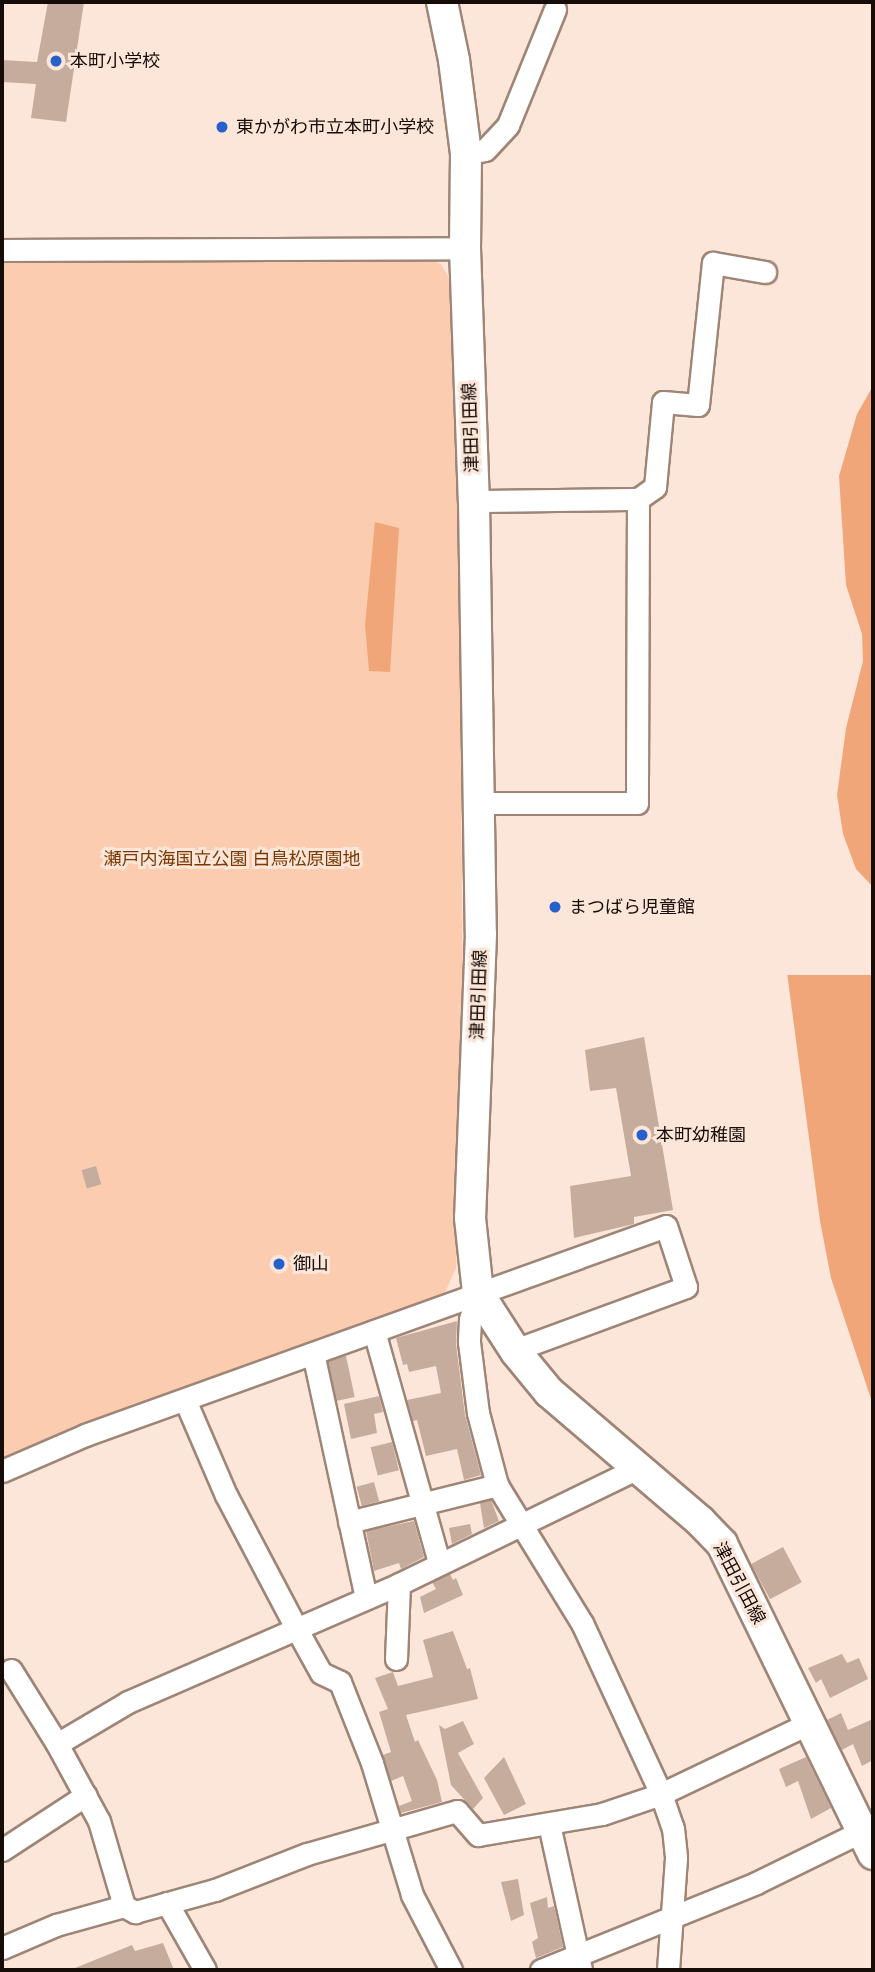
<!DOCTYPE html>
<meta charset="utf-8">
<style>
body{margin:0}
#map{position:relative;width:875px;height:1972px;overflow:hidden;background:#fce6d9;font-family:Quicksand,"Noto Sans JP",sans-serif}
div>[style]{position:absolute}
[style*='--x']{left:calc(var(--x)*1px);top:calc(var(--y)*1px);width:calc(var(--w)*1px);rotate:calc(var(--a)*1deg)}
.green>*{inset:0;background:#fcccb0}
.water>*{inset:0;background:#f1a679}
.pier>*{inset:0;background:#fce6d9;transform-origin:0 0}
.building>*{inset:0;background:#c6ac9d;transform-origin:0 0}
.roads{filter:drop-shadow(2px 0 #9e8576) drop-shadow(-2px 0 #9e8576) drop-shadow(0 2px #9e8576) drop-shadow(0 -2px #9e8576)}
.street>*{height:21px;margin:-10.5px;padding:0 10.5px;transform-origin:10.5px;border-radius:10.5px;background:#fff}
.secondary>*{height:30px;margin:-15px;padding:0 15px;transform-origin:15px;border-radius:15px;background:#fff}
.dots>*{width:19px;height:19px;translate:-50% -50%;box-sizing:border-box;border:4px solid #fce6d9;border-radius:50%}
span{translate:-50% -50%;white-space:nowrap;text-align:center;line-height:1.15;-webkit-text-stroke:6px #fce6d9;paint-order:stroke}
.poi-label{font-size:18px;color:#160d08}
.left{translate:0 -50%;text-align:left}
.street-label{font-size:18px;color:#160d08}
.park-label{font-size:18px;color:#7b3901}
.frame{position:absolute;inset:0;border:4px solid #160d08;pointer-events:none}
</style>
<div id="map">
<div class="green">
<div style="clip-path:polygon(421px 255px,441px 264px,456px 290px,457px 317px,463px 1004px,456px 1268px,443px 1297px,2px 1463px,2px 259px)"></div>
</div>
<div class="water">
<div style="clip-path:polygon(873px 386px,873px 887px,856px 869px,843px 834px,837px 795px,846px 728px,863px 661px,862px 634px,846px 585px,839px 476px,857px 414px)"></div>
<div style="clip-path:polygon(375px 522px,399px 528px,390px 672px,369px 671px,365px 625px)"></div>
<div style="clip-path:polygon(873px 952px,873px 1405px,831px 1278px,820px 1221px,786px 965px)"></div>
</div>
<div class="pier">
<div style="left:873px;top:952px;width:23px;height:88px;rotate:90deg"></div>
</div>
<div class="building">
<div style="clip-path:polygon(48px 2px,84px 2px,66px 122px,31px 118px,36px 84px,2px 82px,2px 60px,37px 62px)"></div>
<div style="clip-path:polygon(644px 1037px,673px 1210px,634px 1217px,634px 1224px,574px 1238px,570px 1186px,631px 1176px,616px 1088px,590px 1091px,585px 1050px)"></div>
<div style="left:96px;top:1166px;width:19px;height:15px;rotate:74deg"></div>
<div style="clip-path:polygon(457px 1321px,456px 1344px,465px 1415px,481px 1475px,464px 1480px,457px 1449px,426px 1456px,417px 1420px,413px 1421px,407px 1400px,441px 1393px,436px 1366px,409px 1372px,407px 1364px,403px 1365px,396px 1338px)"></div>
<div style="left:346px;top:1356px;width:42px;height:19px;rotate:78deg"></div>
<div style="clip-path:polygon(379px 1396px,383px 1412px,374px 1414px,377px 1433px,351px 1439px,344px 1404px)"></div>
<div style="left:392px;top:1442px;width:29px;height:22px;rotate:76deg"></div>
<div style="left:374px;top:1482px;width:20px;height:18px;rotate:75deg"></div>
<div style="clip-path:polygon(491px 1500px,499px 1521px,484px 1528px,480px 1503px)"></div>
<div style="clip-path:polygon(414px 1521px,424px 1557px,401px 1569px,399px 1563px,374px 1571px,366px 1531px)"></div>
<div style="clip-path:polygon(470px 1524px,472px 1534px,452px 1544px,449px 1528px)"></div>
<div style="left:783px;top:1547px;width:40px;height:36px;rotate:62deg"></div>
<div style="clip-path:polygon(450px 1574px,453px 1580px,456px 1578px,463px 1595px,424px 1613px,420px 1597px,436px 1589px,432px 1582px)"></div>
<div style="clip-path:polygon(453px 1631px,467px 1669px,470px 1668px,478px 1699px,406px 1715px,415px 1742px,418px 1740px,437px 1780px,442px 1802px,401px 1813px,399px 1806px,412px 1801px,403px 1776px,391px 1781px,383px 1755px,391px 1752px,379px 1712px,388px 1709px,375px 1678px,393px 1672px,398px 1686px,433px 1677px,423px 1640px)"></div>
<div style="clip-path:polygon(842px 1654px,847px 1663px,859px 1658px,868px 1679px,830px 1698px,821px 1679px,816px 1683px,808px 1668px)"></div>
<div style="clip-path:polygon(841px 1713px,848px 1730px,873px 1719px,873px 1760px,862px 1766px,853px 1744px,842px 1750px,827px 1720px)"></div>
<div style="clip-path:polygon(463px 1721px,474px 1744px,458px 1753px,483px 1798px,473px 1809px,451px 1785px,439px 1725px,445px 1729px)"></div>
<div style="clip-path:polygon(504px 1757px,526px 1804px,504px 1815px,484px 1778px)"></div>
<div style="clip-path:polygon(806px 1757px,831px 1808px,811px 1819px,798px 1781px,786px 1787px,779px 1769px)"></div>
<div style="clip-path:polygon(518px 1879px,524px 1915px,511px 1921px,501px 1882px)"></div>
<div style="clip-path:polygon(547px 1897px,548px 1908px,554px 1906px,563px 1947px,536px 1958px,532px 1942px,538px 1938px,530px 1903px)"></div>
<div style="clip-path:polygon(163px 1943px,174px 1970px,70px 1970px,132px 1945px,135px 1951px)"></div>
</div>
<div class="roads">
<div class="street">
<div style="--x:466;--y:154;--w:19;--a:-12"></div>
<div style="--x:485;--y:150;--w:34;--a:-47"></div>
<div style="--x:508;--y:125;--w:125;--a:-67.9"></div>
<div style="--x:2;--y:250;--w:463;--a:-0.2"></div>
<div style="--x:638;--y:499;--w:21;--a:-35"></div>
<div style="--x:655;--y:487;--w:85;--a:-84.6"></div>
<div style="--x:663;--y:402;--w:35;--a:5"></div>
<div style="--x:698;--y:405;--w:143;--a:-84"></div>
<div style="--x:713;--y:263;--w:53;--a:9.8"></div>
<div style="--x:474;--y:501;--w:164;--a:-0.7"></div>
<div style="--x:638;--y:499;--w:304;--a:90.2"></div>
<div style="--x:637;--y:803;--w:157;--a:180"></div>
<div style="--x:478;--y:1293;--w:28;--a:107"></div>
<div style="--x:470;--y:1320;--w:22;--a:93"></div>
<div style="--x:469;--y:1342;--w:72;--a:82.8"></div>
<div style="--x:478;--y:1413;--w:74;--a:75.2"></div>
<div style="--x:497;--y:1485;--w:162;--a:58.4"></div>
<div style="--x:582;--y:1623;--w:188;--a:65.2"></div>
<div style="--x:661;--y:1794;--w:36;--a:71"></div>
<div style="--x:673;--y:1828;--w:30;--a:84"></div>
<div style="--x:676;--y:1858;--w:112;--a:94.1"></div>
<div style="--x:374;--y:1331;--w:240;--a:74.3"></div>
<div style="--x:313;--y:1353;--w:251;--a:77.8"></div>
<div style="--x:185;--y:1400;--w:103;--a:66.7"></div>
<div style="--x:226;--y:1495;--w:150;--a:62.2"></div>
<div style="--x:296;--y:1628;--w:51;--a:60.9"></div>
<div style="--x:321;--y:1673;--w:21;--a:25"></div>
<div style="--x:340;--y:1682;--w:87;--a:68.4"></div>
<div style="--x:372;--y:1763;--w:138;--a:73.1"></div>
<div style="--x:412;--y:1895;--w:85;--a:62.5"></div>
<div style="--x:2;--y:1471;--w:90;--a:-23.4"></div>
<div style="--x:85;--y:1435;--w:617;--a:-19.78"></div>
<div style="--x:666;--y:1226;--w:64;--a:71.8"></div>
<div style="--x:686;--y:1287;--w:177;--a:159.8"></div>
<div style="--x:520;--y:1348;--w:6;--a:135"></div>
<div style="--x:349;--y:1522;--w:153;--a:-14"></div>
<div style="--x:396;--y:1659;--w:75;--a:-87.7"></div>
<div style="--x:11;--y:1670;--w:87;--a:58.1"></div>
<div style="--x:57;--y:1744;--w:88;--a:61.4"></div>
<div style="--x:99;--y:1821;--w:89;--a:73.6"></div>
<div style="--x:57;--y:1744;--w:82;--a:-30.6"></div>
<div style="--x:128;--y:1702;--w:296;--a:-23.5"></div>
<div style="--x:399;--y:1584;--w:266;--a:-25.9"></div>
<div style="--x:549;--y:1824;--w:149;--a:77.6"></div>
<div style="--x:2;--y:1850;--w:100;--a:-33.2"></div>
<div style="--x:167;--y:1903;--w:77;--a:60.4"></div>
<div style="--x:2;--y:1948;--w:59;--a:-23.1"></div>
<div style="--x:56;--y:1925;--w:71;--a:-15.6"></div>
<div style="--x:124;--y:1906;--w:13;--a:29"></div>
<div style="--x:135;--y:1912;--w:83;--a:-15.4"></div>
<div style="--x:215;--y:1890;--w:99;--a:-21.4"></div>
<div style="--x:307;--y:1854;--w:156;--a:-16"></div>
<div style="--x:457;--y:1811;--w:32;--a:49"></div>
<div style="--x:478;--y:1835;--w:126;--a:-9.6"></div>
<div style="--x:602;--y:1814;--w:62;--a:-18.7"></div>
<div style="--x:661;--y:1794;--w:163;--a:-25.5"></div>
<div style="--x:541;--y:1970;--w:232;--a:-22"></div>
<div style="--x:756;--y:1883;--w:118;--a:-26.1"></div>
</div>
<div class="secondary">
<div style="--x:442;--y:2;--w:59;--a:78.3"></div>
<div style="--x:454;--y:60;--w:95;--a:82.7"></div>
<div style="--x:466;--y:154;--w:94;--a:90.6"></div>
<div style="--x:465;--y:248;--w:253;--a:88"></div>
<div style="--x:474;--y:501;--w:433;--a:89.1"></div>
<div style="--x:481;--y:934;--w:284;--a:92.2"></div>
<div style="--x:470;--y:1218;--w:75;--a:83.9"></div>
<div style="--x:478;--y:1293;--w:70;--a:57.2"></div>
<div style="--x:516;--y:1352;--w:52;--a:50.5"></div>
<div style="--x:549;--y:1392;--w:199;--a:40.5"></div>
<div style="--x:700;--y:1521;--w:32;--a:46"></div>
<div style="--x:722;--y:1544;--w:345;--a:64"></div>
</div>
</div>
<div class="dots">
<div style="left:56px;top:61px;background:#2760cd"></div>
<div style="left:222px;top:127px;background:#2760cd"></div>
<div style="left:555px;top:907px;background:#2760cd"></div>
<div style="left:642px;top:1135px;background:#2760cd"></div>
<div style="left:279px;top:1264px;background:#2760cd"></div>
</div>
<div class="poi-label">
<span class="left" style="left:70px;top:61px">本町小学校</span>
<span class="left" style="left:236px;top:127px">東かがわ市立本町小学校</span>
<span class="left" style="left:569px;top:907px">まつばら児童館</span>
<span class="left" style="left:656px;top:1135px">本町幼稚園</span>
<span class="left" style="left:293px;top:1264px">御山</span>
</div>
<div class="street-label">
<span style="left:471px;top:428px;rotate:-92deg">津田引田線</span>
<span style="left:479px;top:995px;rotate:-88deg">津田引田線</span>
<span style="left:739px;top:1583px;rotate:62deg">津田引田線</span>
</div>
<div class="park-label">
<span style="left:232px;top:859px">瀬戸内海国立公園 白鳥松原園地</span>
</div>
<div class="frame"></div>
</div>
